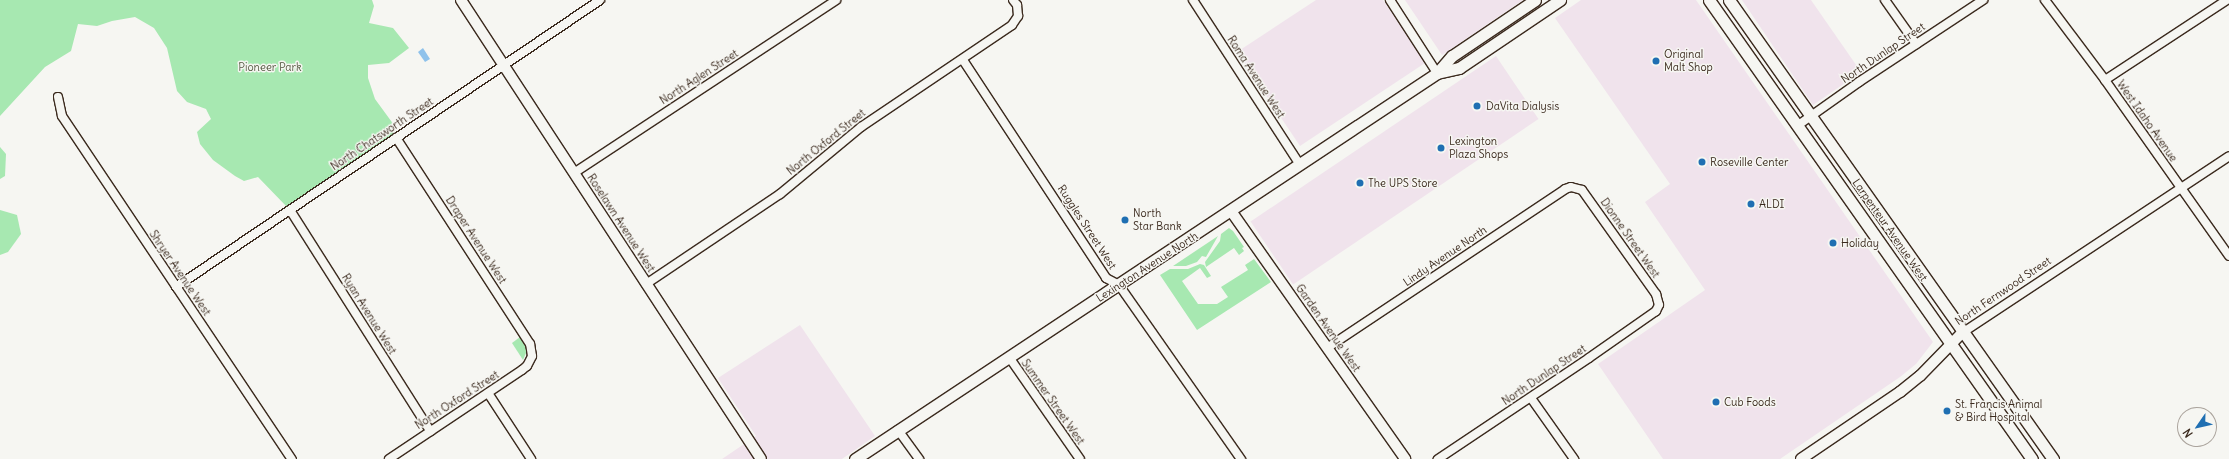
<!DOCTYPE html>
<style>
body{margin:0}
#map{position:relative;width:2229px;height:459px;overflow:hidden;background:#f6f6f2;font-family:Delius,sans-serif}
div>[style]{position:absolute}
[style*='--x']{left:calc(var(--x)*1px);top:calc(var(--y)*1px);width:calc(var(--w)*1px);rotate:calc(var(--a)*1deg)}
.built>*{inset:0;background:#f0e3ec;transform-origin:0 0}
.green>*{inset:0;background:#a7e8b1}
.water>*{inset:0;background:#8fc2eb}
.roads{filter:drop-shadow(1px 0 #3b2a1e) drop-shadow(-1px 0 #3b2a1e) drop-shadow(0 1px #3b2a1e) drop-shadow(0 -1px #3b2a1e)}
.minor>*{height:8px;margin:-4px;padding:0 4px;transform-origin:4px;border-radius:4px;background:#f6f6f2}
.tertiary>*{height:10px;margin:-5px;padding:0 5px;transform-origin:5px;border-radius:5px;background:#f6f6f2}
.secondary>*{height:11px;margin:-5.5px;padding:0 5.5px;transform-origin:5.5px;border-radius:5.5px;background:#f6f6f2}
.dots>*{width:11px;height:11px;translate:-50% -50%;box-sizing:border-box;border:2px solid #f6f6f2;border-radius:50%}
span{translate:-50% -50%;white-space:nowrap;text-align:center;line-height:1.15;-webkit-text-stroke:3px #f6f6f2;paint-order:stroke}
.street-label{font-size:11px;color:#3b2a1e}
.poi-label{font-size:11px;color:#3b2a1e}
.left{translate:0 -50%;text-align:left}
.park-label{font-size:11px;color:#565a43}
.north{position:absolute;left:2177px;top:407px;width:40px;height:40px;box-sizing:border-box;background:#f6f6f2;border:1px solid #aba49d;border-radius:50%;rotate:236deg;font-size:11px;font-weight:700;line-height:16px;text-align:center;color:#3b2a1e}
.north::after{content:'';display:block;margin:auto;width:14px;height:18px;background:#1f6fb2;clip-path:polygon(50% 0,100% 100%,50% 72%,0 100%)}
</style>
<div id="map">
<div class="built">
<div style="clip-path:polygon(1316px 0,1383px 0,1425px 63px,1300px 146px,1237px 52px)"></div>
<div style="clip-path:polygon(1405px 0,1523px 0,1442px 55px)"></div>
<div style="clip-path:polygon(1581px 0,1696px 0,1933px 342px,1916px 364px,1900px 377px,1780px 459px,1663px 459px,1598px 364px,1705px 290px,1645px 202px,1670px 184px,1555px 18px)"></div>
<div style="clip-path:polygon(1742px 0,1811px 0,1861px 72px,1813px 105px)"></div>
<div style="left:1496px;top:56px;width:76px;height:296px;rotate:56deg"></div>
<div style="clip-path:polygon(800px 325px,875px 436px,842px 459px,722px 459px,756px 436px,718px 378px)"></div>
</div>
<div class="green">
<div style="clip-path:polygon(0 0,372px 0,374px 6px,369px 23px,393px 28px,409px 48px,389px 63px,368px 65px,368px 78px,375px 99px,394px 125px,391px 128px,394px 134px,287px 207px,258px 177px,244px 181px,235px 176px,213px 160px,200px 144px,197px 132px,211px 119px,206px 109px,187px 102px,177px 91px,167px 48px,154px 28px,135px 17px,112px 21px,97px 26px,78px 24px,71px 51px,45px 67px,0 116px)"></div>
<div style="clip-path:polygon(0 147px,6px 154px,5px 176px,0 179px)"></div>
<div style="clip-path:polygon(0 210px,17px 215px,21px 234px,8px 252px,0 255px)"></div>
<div style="clip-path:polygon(1229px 228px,1233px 231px,1244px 247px,1242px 248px,1244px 251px,1239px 255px,1234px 248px,1206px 267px,1205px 262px,1220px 241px,1221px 234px)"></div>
<div style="clip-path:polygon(1218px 236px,1206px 257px,1202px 256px,1197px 262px,1186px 266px,1173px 266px)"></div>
<div style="clip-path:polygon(1254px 259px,1271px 282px,1197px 330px,1160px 275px,1170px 269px,1188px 269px,1200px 264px,1204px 265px,1211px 276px,1207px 278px,1200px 268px,1182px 281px,1198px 304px,1217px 304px,1228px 297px,1221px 287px,1248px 270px,1245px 265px)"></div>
<div style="clip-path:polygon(520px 337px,526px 346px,526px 353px,523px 360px,512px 343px)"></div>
</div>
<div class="water">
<div style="clip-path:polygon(423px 48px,430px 59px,425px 62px,418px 52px)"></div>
</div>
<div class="roads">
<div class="minor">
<div style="--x:1193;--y:0;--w:197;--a:57"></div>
<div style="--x:1390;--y:0;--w:87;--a:57.2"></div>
<div style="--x:1885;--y:0;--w:54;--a:54.8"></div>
<div style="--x:2045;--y:0;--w:100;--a:53.1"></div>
<div style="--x:2105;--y:80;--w:215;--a:54.8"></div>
<div style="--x:963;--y:60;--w:261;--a:56.7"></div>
<div style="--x:1106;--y:278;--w:15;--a:28"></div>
<div style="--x:1119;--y:285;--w:213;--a:55"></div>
<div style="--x:2105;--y:80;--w:146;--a:-33.3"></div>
<div style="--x:58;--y:97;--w:19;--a:78"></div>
<div style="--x:62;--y:116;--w:413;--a:56.2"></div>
<div style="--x:1797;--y:126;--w:76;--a:-35.4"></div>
<div style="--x:1859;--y:82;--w:149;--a:-33.5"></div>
<div style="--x:574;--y:173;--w:314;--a:-33.4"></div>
<div style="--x:290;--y:210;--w:262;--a:57.6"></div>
<div style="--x:646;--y:284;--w:161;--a:-33.9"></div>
<div style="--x:780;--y:194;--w:105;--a:-39.6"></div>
<div style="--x:861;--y:127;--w:182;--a:-34"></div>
<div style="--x:1012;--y:25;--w:11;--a:-56"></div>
<div style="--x:1018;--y:16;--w:11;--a:-95"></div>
<div style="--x:1017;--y:5;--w:6;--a:-129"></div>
<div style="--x:176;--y:287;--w:512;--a:-34.09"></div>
<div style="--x:1962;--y:333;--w:320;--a:-33.5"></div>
<div style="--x:1327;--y:348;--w:286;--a:-33.7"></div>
<div style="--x:1565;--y:189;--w:6;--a:-18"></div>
<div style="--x:1571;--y:187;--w:11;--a:15"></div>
<div style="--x:1582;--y:190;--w:128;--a:54.6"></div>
<div style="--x:1656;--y:294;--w:11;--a:75"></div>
<div style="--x:1659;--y:305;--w:7;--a:117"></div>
<div style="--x:1656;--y:311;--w:82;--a:145"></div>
<div style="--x:1589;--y:358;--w:182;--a:146.2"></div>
<div style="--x:1009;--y:357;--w:124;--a:55.2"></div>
<div style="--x:488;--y:393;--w:79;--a:56.9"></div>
<div style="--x:1531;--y:398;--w:75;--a:54.8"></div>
<div style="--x:898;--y:430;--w:36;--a:54"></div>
<div style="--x:389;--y:459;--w:160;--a:-33.8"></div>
<div style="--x:522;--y:370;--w:6;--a:-39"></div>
<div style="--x:527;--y:366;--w:11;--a:-63"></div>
<div style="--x:532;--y:356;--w:12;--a:-99"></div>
<div style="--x:530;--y:344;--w:246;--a:-123"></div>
</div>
<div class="tertiary">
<div style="--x:461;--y:0;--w:548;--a:56.83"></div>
<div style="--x:1231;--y:211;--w:303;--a:54.9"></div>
<div style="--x:1801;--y:459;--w:120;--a:-34.1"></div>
<div style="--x:1900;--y:392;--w:26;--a:-39"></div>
<div style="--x:1920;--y:376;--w:60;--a:-45.7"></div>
</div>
<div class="secondary">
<div style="--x:1709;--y:0;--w:561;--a:54.87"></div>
<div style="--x:1729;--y:0;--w:562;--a:54.78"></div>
<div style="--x:1437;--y:73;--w:23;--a:-13"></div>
<div style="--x:1459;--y:68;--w:122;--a:-34"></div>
<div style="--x:855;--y:459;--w:698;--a:-33.55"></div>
<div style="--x:1437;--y:73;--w:23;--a:-49"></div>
<div style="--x:1452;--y:56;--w:100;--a:-34"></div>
</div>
</div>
<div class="dots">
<div style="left:1656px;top:61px;background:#1f6fb2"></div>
<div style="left:1477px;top:106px;background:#1f6fb2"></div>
<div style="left:1441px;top:148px;background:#1f6fb2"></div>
<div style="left:1702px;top:162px;background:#1f6fb2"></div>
<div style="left:1360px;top:183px;background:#1f6fb2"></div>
<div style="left:1751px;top:204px;background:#1f6fb2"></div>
<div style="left:1125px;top:220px;background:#1f6fb2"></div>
<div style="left:1833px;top:243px;background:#1f6fb2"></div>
<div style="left:1716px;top:402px;background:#1f6fb2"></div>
<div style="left:1947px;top:411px;background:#1f6fb2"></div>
</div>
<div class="street-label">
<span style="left:1883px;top:53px;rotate:-34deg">North Dunlap Street</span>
<span style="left:699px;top:77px;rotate:-33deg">North Aglen Street</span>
<span style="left:1256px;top:77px;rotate:57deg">Roma Avenue West</span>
<span style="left:2147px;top:121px;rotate:55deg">West Idaho Avenue</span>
<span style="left:382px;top:134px;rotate:-34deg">North Chatsworth Street</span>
<span style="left:826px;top:142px;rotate:-39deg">North Oxford Street</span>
<span style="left:621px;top:223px;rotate:57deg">Roselawn Avenue West</span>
<span style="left:1087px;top:227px;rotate:57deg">Ruggles Street West</span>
<span style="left:1890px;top:230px;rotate:55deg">Larpenteur Avenue West</span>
<span style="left:1630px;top:238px;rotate:55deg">Dionne Street West</span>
<span style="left:476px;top:240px;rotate:57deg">Draper Avenue West</span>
<span style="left:1445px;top:256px;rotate:-34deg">Lindy Avenue North</span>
<span style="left:1147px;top:267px;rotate:-33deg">Lexington Avenue North</span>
<span style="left:180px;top:273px;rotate:56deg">Shryer Avenue West</span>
<span style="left:2003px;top:291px;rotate:-34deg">North Fernwood Street</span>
<span style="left:369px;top:314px;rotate:58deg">Ryan Avenue West</span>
<span style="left:1328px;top:328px;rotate:55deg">Garden Avenue West</span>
<span style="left:1544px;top:375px;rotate:-34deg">North Dunlap Street</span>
<span style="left:457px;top:400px;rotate:-33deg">North Oxford Street</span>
<span style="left:1053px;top:402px;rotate:55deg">Summer Street West</span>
</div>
<div class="poi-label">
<span class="left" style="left:1664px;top:61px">Original<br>Malt Shop</span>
<span class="left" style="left:1486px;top:106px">DaVita Dialysis</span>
<span class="left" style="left:1449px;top:148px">Lexington<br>Plaza Shops</span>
<span class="left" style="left:1710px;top:162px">Roseville Center</span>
<span class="left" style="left:1368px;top:183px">The UPS Store</span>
<span class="left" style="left:1759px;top:204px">ALDI</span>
<span class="left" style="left:1133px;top:220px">North<br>Star Bank</span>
<span class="left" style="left:1841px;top:243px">Holiday</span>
<span class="left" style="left:1724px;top:402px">Cub Foods</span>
<span class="left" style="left:1955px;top:411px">St. Francis Animal<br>&amp; Bird Hospital</span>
</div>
<div class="park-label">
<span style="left:270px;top:67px">Pioneer Park</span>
</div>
<div class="north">N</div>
</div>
